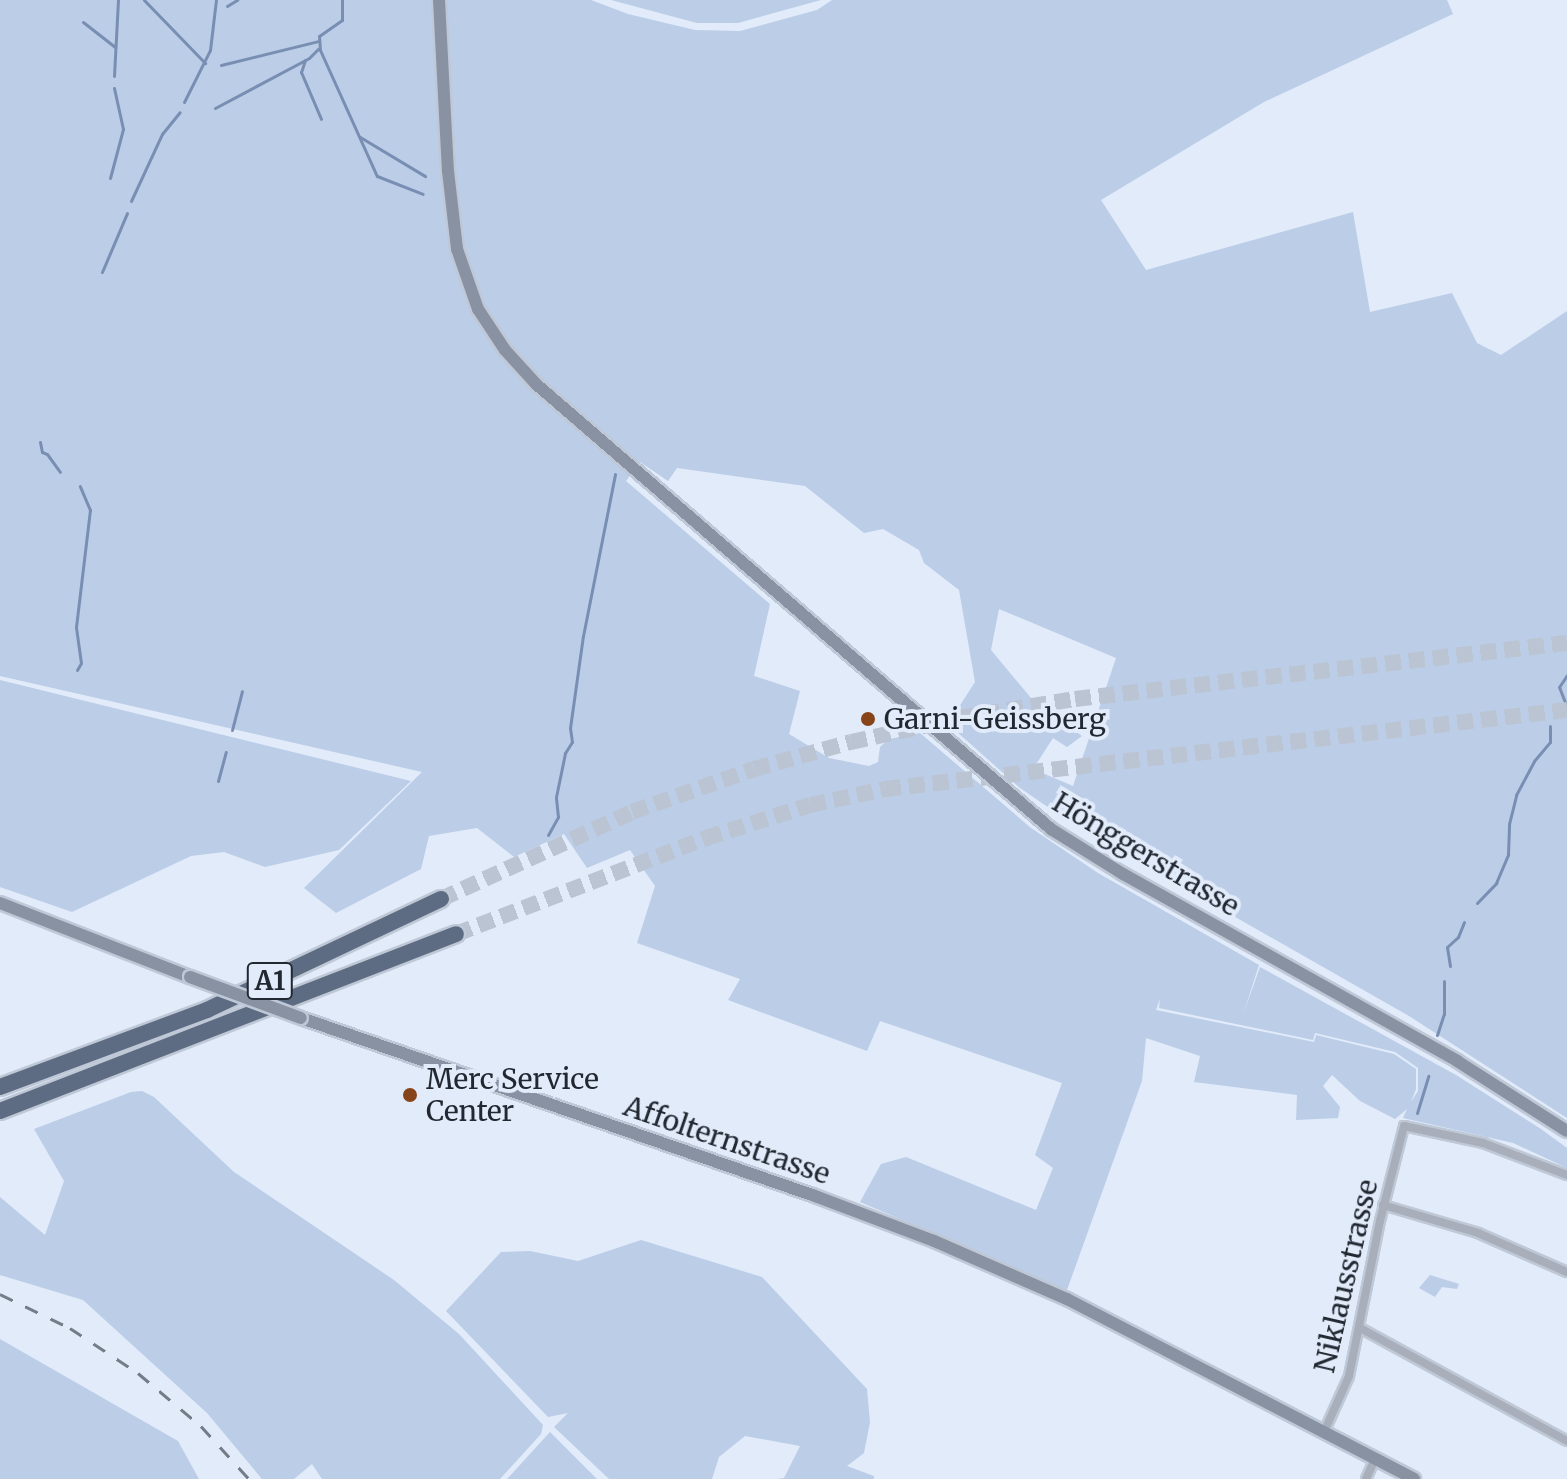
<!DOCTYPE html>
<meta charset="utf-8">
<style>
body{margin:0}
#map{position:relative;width:1567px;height:1479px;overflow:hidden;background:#e1ebfa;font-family:Merriweather,serif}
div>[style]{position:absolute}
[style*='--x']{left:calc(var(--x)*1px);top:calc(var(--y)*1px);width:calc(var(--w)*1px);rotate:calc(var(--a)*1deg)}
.green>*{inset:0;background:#bccde7}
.stream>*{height:3px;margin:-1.5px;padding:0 1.5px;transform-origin:1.5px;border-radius:1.5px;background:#788fb3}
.highway-tunnel>*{height:16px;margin-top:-8px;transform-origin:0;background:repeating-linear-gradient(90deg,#bbc4d2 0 16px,transparent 0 24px)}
.roads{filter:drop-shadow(2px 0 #bfc8d6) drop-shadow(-2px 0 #bfc8d6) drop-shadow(0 2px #bfc8d6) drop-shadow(0 -2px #bfc8d6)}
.street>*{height:8px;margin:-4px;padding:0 4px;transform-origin:4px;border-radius:4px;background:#a8afba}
.secondary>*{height:12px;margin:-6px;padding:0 6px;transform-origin:6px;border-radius:6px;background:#8892a2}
.highway>*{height:16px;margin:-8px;padding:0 8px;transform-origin:8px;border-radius:8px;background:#5d6c82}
.rail>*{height:3px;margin-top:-1.5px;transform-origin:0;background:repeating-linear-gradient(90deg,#747c88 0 14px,transparent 0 28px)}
.bridges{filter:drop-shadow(2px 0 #bfc8d6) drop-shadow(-2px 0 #bfc8d6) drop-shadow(0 2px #bfc8d6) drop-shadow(0 -2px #bfc8d6)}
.secondary-bridge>*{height:12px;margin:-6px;padding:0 6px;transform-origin:6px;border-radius:6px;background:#8892a2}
.dots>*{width:22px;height:22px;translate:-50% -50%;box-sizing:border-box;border:4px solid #e1ebfa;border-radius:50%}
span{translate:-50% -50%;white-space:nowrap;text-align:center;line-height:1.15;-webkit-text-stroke:8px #e1ebfa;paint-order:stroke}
.shield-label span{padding:2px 6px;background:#e1ebfa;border:2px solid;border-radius:6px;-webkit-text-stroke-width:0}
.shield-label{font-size:26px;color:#222831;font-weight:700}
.poi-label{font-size:28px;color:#222831}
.left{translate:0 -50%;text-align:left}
.street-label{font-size:28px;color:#222831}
</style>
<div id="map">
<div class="green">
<div style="clip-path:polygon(evenodd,0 0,591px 0,628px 14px,695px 30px,740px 31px,817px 10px,832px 0,1447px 0,1453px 14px,1264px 102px,1101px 200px,1146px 270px,1353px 212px,1370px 312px,1452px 293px,1477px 343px,1501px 355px,1567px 311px,1567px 1118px,1409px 1016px,1074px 825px,1020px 788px,948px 724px,975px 682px,959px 590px,924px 563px,919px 550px,883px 529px,864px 533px,805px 486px,677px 468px,668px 481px,640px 462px,626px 481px,770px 604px,754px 676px,800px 691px,789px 734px,829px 758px,869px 766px,878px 762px,880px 747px,889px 739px,920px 733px,1031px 828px,1098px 873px,1259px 965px,1243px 1015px,1260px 967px,1456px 1075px,1541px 1129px,1567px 1148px,1567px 1168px,1513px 1143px,1403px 1118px,1407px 1109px,1395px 1119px,1360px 1101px,1332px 1075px,1323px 1086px,1340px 1107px,1338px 1118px,1296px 1120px,1297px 1095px,1194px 1082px,1200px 1056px,1146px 1038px,1142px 1081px,1067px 1290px,860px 1202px,881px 1164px,906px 1157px,1036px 1210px,1053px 1168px,1035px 1155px,1062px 1083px,880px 1021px,867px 1051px,728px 1000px,740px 979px,637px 943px,655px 886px,630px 850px,587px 868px,564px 834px,514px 857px,477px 828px,429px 836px,421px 869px,336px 913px,304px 888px,422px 772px,0 676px,0 0,999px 609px,1116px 658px,1073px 786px,1033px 769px,1053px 738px,1067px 747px,1082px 736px,1031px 698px,991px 650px,999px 609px,0 0,1160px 999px,1159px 1008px,1313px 1040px,1315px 1033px,1395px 1052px,1418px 1068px,1418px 1091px,1411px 1102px,1416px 1089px,1416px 1069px,1394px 1054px,1316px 1035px,1314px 1042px,1156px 1010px,1160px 999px)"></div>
<div style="clip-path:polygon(611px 0,821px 0,738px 23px,697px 23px)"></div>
<div style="clip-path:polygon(0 680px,411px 781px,339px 850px,265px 867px,224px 852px,191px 856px,72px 912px,0 887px)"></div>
<div style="clip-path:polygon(142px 1091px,154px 1097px,234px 1172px,394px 1280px,459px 1334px,543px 1425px,541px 1434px,500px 1479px,322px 1479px,312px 1464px,294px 1479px,262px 1479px,207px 1413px,83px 1300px,0 1275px,0 1197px,45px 1235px,64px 1181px,34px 1129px,131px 1092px)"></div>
<div style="clip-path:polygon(641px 1240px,762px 1277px,867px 1389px,870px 1422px,864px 1453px,847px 1466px,874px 1476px,874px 1479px,777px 1479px,784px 1478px,800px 1446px,745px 1436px,719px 1457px,712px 1479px,609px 1479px,554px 1427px,568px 1413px,548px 1417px,446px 1311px,501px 1252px,530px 1251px,578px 1261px)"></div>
<div style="clip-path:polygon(1430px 1275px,1459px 1284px,1457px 1289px,1442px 1287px,1435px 1297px,1419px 1288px)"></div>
<div style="clip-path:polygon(0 1339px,178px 1441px,199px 1479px,0 1479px)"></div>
<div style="clip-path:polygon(550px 1432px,597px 1479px,507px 1479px)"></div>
</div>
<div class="stream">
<div style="--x:144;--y:0;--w:88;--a:45.9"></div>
<div style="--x:342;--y:0;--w:20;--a:90"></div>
<div style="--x:342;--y:20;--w:28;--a:145"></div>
<div style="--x:319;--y:36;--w:14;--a:86"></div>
<div style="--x:320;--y:50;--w:138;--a:65.7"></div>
<div style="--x:377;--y:176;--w:49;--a:21.4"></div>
<div style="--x:227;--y:6;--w:12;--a:-31"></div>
<div style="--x:83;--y:22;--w:41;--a:38"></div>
<div style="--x:305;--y:60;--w:13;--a:108"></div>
<div style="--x:301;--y:72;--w:51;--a:66.9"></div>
<div style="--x:221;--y:65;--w:101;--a:-13.8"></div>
<div style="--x:114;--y:76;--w:76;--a:-87"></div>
<div style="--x:184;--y:102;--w:58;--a:-63.4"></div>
<div style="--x:210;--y:50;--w:50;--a:-83.2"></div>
<div style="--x:215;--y:108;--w:106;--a:-28"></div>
<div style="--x:309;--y:58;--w:13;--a:-45"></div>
<div style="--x:360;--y:137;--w:76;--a:31"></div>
<div style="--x:110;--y:178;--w:51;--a:-75.1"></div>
<div style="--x:123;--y:129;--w:42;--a:-102.4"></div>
<div style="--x:131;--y:201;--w:74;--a:-65.2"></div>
<div style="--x:162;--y:134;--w:28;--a:-51"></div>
<div style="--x:102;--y:272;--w:64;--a:-67"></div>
<div style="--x:40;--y:442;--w:10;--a:79"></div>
<div style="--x:42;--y:452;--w:5;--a:22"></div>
<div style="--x:47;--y:454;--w:22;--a:54"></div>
<div style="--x:77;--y:670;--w:8;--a:-60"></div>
<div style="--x:81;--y:663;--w:36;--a:-98"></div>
<div style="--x:76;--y:627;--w:118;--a:-83.2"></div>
<div style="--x:90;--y:510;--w:26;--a:-113"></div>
<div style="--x:1562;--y:713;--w:9;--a:-63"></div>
<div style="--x:1566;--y:705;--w:19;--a:-111"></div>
<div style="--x:1559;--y:687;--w:14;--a:-56"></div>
<div style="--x:232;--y:730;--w:40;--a:-75.6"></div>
<div style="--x:218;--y:781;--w:30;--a:-75"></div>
<div style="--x:548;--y:835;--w:21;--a:-61"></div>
<div style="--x:558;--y:817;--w:20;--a:-96"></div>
<div style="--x:556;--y:797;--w:45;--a:-78.4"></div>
<div style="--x:565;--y:753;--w:13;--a:-58"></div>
<div style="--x:572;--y:742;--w:14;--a:-98"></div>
<div style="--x:570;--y:728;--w:93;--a:-82"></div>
<div style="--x:583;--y:636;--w:165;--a:-78.8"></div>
<div style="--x:1477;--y:903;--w:28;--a:-46"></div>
<div style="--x:1496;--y:883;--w:30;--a:-67"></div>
<div style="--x:1508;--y:855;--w:31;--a:-88"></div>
<div style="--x:1509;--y:824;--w:30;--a:-76"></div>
<div style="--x:1516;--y:795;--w:38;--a:-62"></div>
<div style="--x:1534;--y:761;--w:25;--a:-50"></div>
<div style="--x:1550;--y:742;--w:16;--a:-90"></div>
<div style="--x:1450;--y:966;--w:19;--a:-99"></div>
<div style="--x:1447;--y:947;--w:15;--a:-42"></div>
<div style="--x:1458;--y:937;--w:16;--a:-68"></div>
<div style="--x:1437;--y:1035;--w:22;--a:-72"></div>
<div style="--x:1444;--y:1014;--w:33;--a:-90"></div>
<div style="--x:1417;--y:1113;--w:39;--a:-73"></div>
</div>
<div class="highway-tunnel">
<div style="--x:441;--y:899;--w:210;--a:-24.5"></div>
<div style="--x:632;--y:812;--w:129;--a:-19.4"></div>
<div style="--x:754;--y:769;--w:101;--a:-15.6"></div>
<div style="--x:851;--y:742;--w:112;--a:-12.4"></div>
<div style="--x:960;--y:718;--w:117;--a:-9.4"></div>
<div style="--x:1075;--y:699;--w:495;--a:-6.5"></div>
<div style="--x:456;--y:934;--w:268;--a:-21"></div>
<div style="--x:706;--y:838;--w:109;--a:-17.6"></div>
<div style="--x:810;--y:805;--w:77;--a:-12"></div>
<div style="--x:885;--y:789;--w:687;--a:-6.61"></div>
</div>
<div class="roads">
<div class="street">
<div style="--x:1383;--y:1205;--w:99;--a:16.4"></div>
<div style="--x:1478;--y:1233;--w:97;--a:23.7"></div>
<div style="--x:1360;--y:1328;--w:236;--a:28.6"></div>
<div style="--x:1324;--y:1432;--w:61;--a:-65.9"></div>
<div style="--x:1349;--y:1376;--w:158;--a:-78.7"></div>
<div style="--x:1380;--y:1221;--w:98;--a:-75.8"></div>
<div style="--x:1404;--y:1126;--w:81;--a:12.1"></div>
<div style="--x:1483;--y:1143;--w:90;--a:20.9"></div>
<div style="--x:1366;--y:1479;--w:22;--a:-66"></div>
</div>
<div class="secondary">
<div style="--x:439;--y:0;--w:171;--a:87"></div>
<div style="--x:448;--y:171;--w:79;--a:83.4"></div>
<div style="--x:457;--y:249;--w:64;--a:70.7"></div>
<div style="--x:478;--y:309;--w:49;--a:56.6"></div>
<div style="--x:505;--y:350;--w:46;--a:47.6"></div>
<div style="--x:536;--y:384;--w:681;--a:40.83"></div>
<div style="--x:1051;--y:829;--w:85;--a:32"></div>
<div style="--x:1123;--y:874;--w:383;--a:29.2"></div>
<div style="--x:1457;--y:1061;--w:130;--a:32.5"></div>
<div style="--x:0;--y:903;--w:204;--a:21.3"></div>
<div style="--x:301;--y:1018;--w:544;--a:19.1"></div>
<div style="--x:815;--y:1196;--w:127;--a:20.7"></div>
<div style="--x:934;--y:1241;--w:145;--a:23.6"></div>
<div style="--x:1067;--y:1299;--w:391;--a:27.4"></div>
</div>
<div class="highway">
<div style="--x:0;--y:1087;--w:221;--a:-20.4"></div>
<div style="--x:207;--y:1010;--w:259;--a:-25.4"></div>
<div style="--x:0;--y:1111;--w:489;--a:-21.2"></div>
</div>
</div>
<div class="rail">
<div style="--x:0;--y:1294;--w:78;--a:25.9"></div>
<div style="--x:70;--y:1328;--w:82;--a:33.5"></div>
<div style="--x:138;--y:1373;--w:82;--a:40.1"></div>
<div style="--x:201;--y:1426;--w:72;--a:47.8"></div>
</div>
<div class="bridges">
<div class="secondary-bridge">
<div style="--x:190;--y:977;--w:118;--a:20.3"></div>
</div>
</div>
<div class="dots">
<div style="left:868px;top:719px;background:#884419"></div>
<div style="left:410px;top:1095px;background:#884419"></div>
</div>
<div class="shield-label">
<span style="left:270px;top:981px">A1</span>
</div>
<div class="poi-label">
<span class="left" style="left:884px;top:719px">Garni-Geissberg</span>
<span class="left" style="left:426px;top:1095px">Merc Service<br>Center</span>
</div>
<div class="street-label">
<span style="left:1146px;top:854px;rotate:31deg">Hönggerstrasse</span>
<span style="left:727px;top:1140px;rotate:19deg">Affolternstrasse</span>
<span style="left:1346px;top:1276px;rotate:-77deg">Niklausstrasse</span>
</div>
</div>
